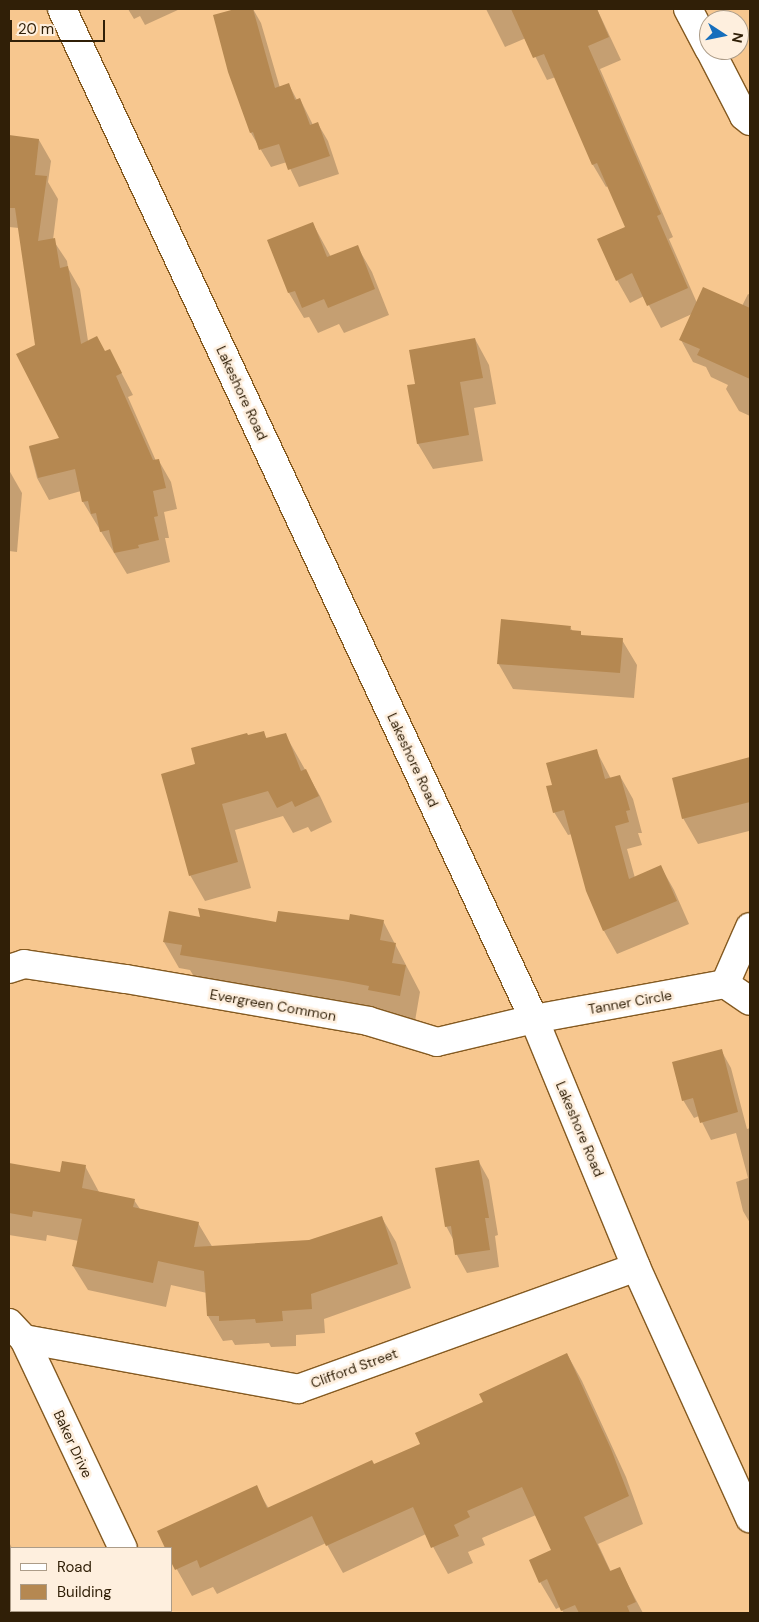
<!DOCTYPE html>
<style>
body{margin:0}
#map{position:relative;width:759px;height:1622px;overflow:hidden;background:#f7c78f;font-family:"DM Sans",sans-serif}
div>[style]{position:absolute}
[style*='--x']{left:calc(var(--x)*1px);top:calc(var(--y)*1px);width:calc(var(--w)*1px);rotate:calc(var(--a)*1deg)}
.shadow>*{inset:0;background:#0003}
.building>*{inset:0;background:#b58851}
.roads{filter:drop-shadow(1px 0 #845a21) drop-shadow(-1px 0 #845a21) drop-shadow(0 1px #845a21) drop-shadow(0 -1px #845a21)}
.minor>*{height:28px;margin:-14px;padding:0 14px;transform-origin:14px;border-radius:14px;background:#fff}
.secondary>*{height:28px;margin:-14px;padding:0 14px;transform-origin:14px;border-radius:14px;background:#fff}
span{translate:-50% -50%;white-space:nowrap;text-align:center;line-height:1.15;-webkit-text-stroke:5px #feefde;paint-order:stroke}
.street-label{font-size:14px;color:#301f07}
.frame{position:absolute;inset:0;border:10px solid #301f07;pointer-events:none}
.legend{position:absolute;left:10px;top:1547px;width:162px;height:65px;box-sizing:border-box;background:#feefde;border:1px solid #ac9c88;margin:0;padding:6px 9px;list-style:none;font-size:15px;color:#301f07}
.legend li{display:flex;align-items:center;gap:10px;height:25px}
.legend b{width:25px;border:1px solid #ac9c88}
.north{position:absolute;left:699px;top:10px;width:50px;height:50px;box-sizing:border-box;background:#feefde;border:1px solid #ac9c88;border-radius:50%;rotate:101deg;font-size:14px;font-weight:700;line-height:20px;text-align:center;color:#301f07}
.north::after{content:'';display:block;margin:auto;width:18px;height:22px;background:#166ebc;clip-path:polygon(50% 0,100% 100%,50% 72%,0 100%)}
.scale{position:absolute;left:10px;top:20px;width:95px;height:22px;box-sizing:border-box;border:2px solid #301f07;border-top:0;padding-left:6px;font-size:15px;line-height:18px;white-space:nowrap;color:#301f07;-webkit-text-stroke:4px #feefde;paint-order:stroke}
</style>
<div id="map">
<div class="shadow">
<div style="clip-path:polygon(128px 9px,180px 9px,145px 25px,140px 16px,134px 19px)"></div>
<div style="clip-path:polygon(240px 9px,253px 9px,261px 23px,280px 88px,289px 85px,297px 100px,300px 99px,313px 125px,318px 124px,328px 141px,339px 174px,299px 187px,287px 162px,271px 167px,251px 133px,214px 16px)"></div>
<div style="clip-path:polygon(486px 9px,565px 9px,566px 12px,572px 9px,597px 9px,621px 60px,600px 69px,673px 237px,669px 239px,697px 303px,742px 306px,748px 294px,750px 295px,750px 416px,739px 411px,726px 389px,728px 385px,711px 377px,706px 367px,693px 362px,681px 340px,692px 314px,661px 328px,644px 296px,630px 303px,617px 280px,627px 228px,608px 186px,606px 187px,593px 165px,556px 77px,547px 80px,526px 38px,505px 47px)"></div>
<div style="clip-path:polygon(9px 136px,39px 140px,51px 161px,48px 182px,58px 199px,53px 240px,67px 261px,68px 268px,80px 289px,88px 341px,106px 353px,110px 351px,133px 395px,128px 397px,156px 461px,159px 461px,171px 482px,177px 509px,164px 512px,169px 538px,165px 538px,170px 562px,127px 574px,83px 502px,81px 491px,49px 500px,37px 478px,29px 447px,61px 439px,36px 346px,19px 228px,9px 227px)"></div>
<div style="clip-path:polygon(313px 224px,331px 257px,357px 246px,372px 272px,389px 315px,344px 333px,339px 324px,318px 333px,309px 317px,304px 318px,289px 293px,269px 241px)"></div>
<div style="clip-path:polygon(475px 339px,489px 365px,496px 404px,474px 408px,483px 461px,433px 469px,418px 444px,416px 385px)"></div>
<div style="clip-path:polygon(9px 470px,22px 493px,17px 552px,9px 551px)"></div>
<div style="clip-path:polygon(570px 627px,573px 632px,580px 633px,582px 636px,622px 640px,637px 665px,634px 698px,513px 689px,498px 663px)"></div>
<div style="clip-path:polygon(263px 732px,267px 739px,285px 734px,320px 796px,332px 822px,311px 832px,308px 827px,293px 833px,283px 816px,235px 830px,251px 888px,205px 901px,190px 875px,197px 765px,248px 736px)"></div>
<div style="clip-path:polygon(596px 750px,611px 779px,620px 776px,633px 799px,642px 833px,638px 833px,642px 845px,627px 849px,635px 878px,661px 867px,674px 890px,689px 924px,617px 954px,604px 931px,587px 891px,572px 834px,568px 835px,554px 812px,553px 786px)"></div>
<div style="clip-path:polygon(750px 759px,750px 834px,749px 831px,698px 844px,683px 818px,674px 778px)"></div>
<div style="clip-path:polygon(202px 918px,277px 923px,383px 921px,420px 992px,415px 1021px,196px 980px,190px 970px,179px 968px,164px 942px)"></div>
<div style="clip-path:polygon(721px 1050px,731px 1068px,747px 1129px,750px 1128px,750px 1223px,743px 1211px,736px 1182px,748px 1178px,736px 1133px,711px 1140px,699px 1116px,694px 1118px,683px 1100px)"></div>
<div style="clip-path:polygon(479px 1162px,489px 1180px,498px 1235px,495px 1236px,499px 1267px,467px 1273px,457px 1255px,454px 1241px,446px 1226px)"></div>
<div style="clip-path:polygon(9px 1165px,61px 1173px,85px 1166px,99px 1192px,134px 1200px,140px 1209px,198px 1223px,213px 1248px,309px 1242px,382px 1218px,396px 1242px,411px 1288px,324px 1319px,325px 1333px,296px 1335px,296px 1346px,271px 1347px,269px 1343px,235px 1345px,232px 1340px,223px 1341px,208px 1316px,207px 1293px,171px 1285px,166px 1307px,88px 1290px,73px 1266px,79px 1241px,47px 1235px,46px 1241px,9px 1235px)"></div>
<div style="clip-path:polygon(567px 1354px,582px 1381px,626px 1477px,643px 1524px,598px 1544px,611px 1572px,619px 1568px,643px 1613px,564px 1613px,560px 1607px,556px 1609px,540px 1582px,552px 1551px,536px 1515px,482px 1538px,485px 1545px,468px 1552px,473px 1563px,448px 1574px,426px 1534px,343px 1573px,326px 1543px,217px 1594px,213px 1587px,192px 1596px,171px 1559px,171px 1548px,166px 1548px,159px 1532px,256px 1487px,269px 1509px,421px 1445px,484px 1403px)"></div>
<div style="clip-path:polygon(9px 1542px,12px 1548px,11px 1611px,45px 1611px,46px 1613px,9px 1613px)"></div>
</div>
<div class="building">
<div style="clip-path:polygon(235px 9px,253px 9px,275px 88px,289px 83px,295px 100px,300px 98px,310px 125px,318px 122px,330px 156px,288px 170px,279px 144px,259px 150px,253px 132px,250px 133px,228px 72px,213px 15px)"></div>
<div style="clip-path:polygon(511px 9px,597px 9px,609px 37px,588px 46px,661px 214px,657px 216px,688px 288px,647px 306px,632px 273px,616px 281px,597px 239px,625px 227px,597px 163px,592px 165px,544px 54px,533px 58px)"></div>
<div style="clip-path:polygon(9px 135px,39px 139px,35px 175px,47px 176px,38px 241px,55px 238px,60px 268px,68px 266px,81px 344px,97px 336px,105px 351px,110px 349px,122px 373px,116px 376px,153px 460px,159px 459px,166px 488px,153px 491px,158px 516px,154px 517px,159px 540px,138px 545px,139px 548px,114px 553px,109px 530px,100px 532px,96px 513px,91px 514px,88px 501px,82px 502px,75px 469px,38px 478px,29px 446px,59px 438px,16px 354px,35px 345px,15px 208px,9px 208px)"></div>
<div style="clip-path:polygon(313px 222px,327px 257px,358px 245px,375px 289px,328px 308px,324px 299px,302px 308px,295px 291px,288px 293px,267px 240px)"></div>
<div style="clip-path:polygon(703px 287px,750px 308px,750px 379px,697px 355px,700px 349px,679px 340px)"></div>
<div style="clip-path:polygon(475px 338px,483px 378px,460px 382px,469px 435px,417px 444px,407px 385px,415px 384px,409px 350px)"></div>
<div style="clip-path:polygon(501px 619px,571px 626px,570px 630px,581px 631px,581px 635px,623px 638px,620px 673px,497px 664px)"></div>
<div style="clip-path:polygon(264px 731px,266px 738px,286px 733px,301px 771px,306px 769px,319px 796px,295px 807px,292px 801px,277px 808px,268px 791px,222px 804px,238px 862px,189px 876px,161px 774px,195px 764px,191px 748px,247px 733px,248px 735px)"></div>
<div style="clip-path:polygon(597px 749px,605px 779px,620px 775px,630px 810px,626px 811px,629px 822px,615px 826px,629px 879px,661px 865px,677px 901px,603px 931px,586px 891px,564px 810px,553px 813px,546px 786px,552px 785px,546px 763px)"></div>
<div style="clip-path:polygon(750px 757px,750px 802px,682px 819px,672px 778px)"></div>
<div style="clip-path:polygon(198px 908px,276px 922px,278px 911px,349px 920px,350px 914px,384px 920px,380px 940px,396px 943px,392px 963px,406px 965px,400px 996px,368px 990px,369px 986px,343px 981px,180px 955px,182px 945px,163px 942px,169px 911px,200px 917px)"></div>
<div style="clip-path:polygon(722px 1049px,738px 1112px,700px 1123px,693px 1098px,682px 1101px,672px 1062px)"></div>
<div style="clip-path:polygon(479px 1160px,489px 1218px,485px 1218px,490px 1250px,455px 1255px,451px 1226px,445px 1227px,435px 1168px)"></div>
<div style="clip-path:polygon(62px 1161px,86px 1165px,82px 1188px,135px 1199px,133px 1207px,199px 1222px,194px 1247px,309px 1240px,382px 1216px,398px 1264px,311px 1294px,312px 1309px,282px 1311px,283px 1321px,256px 1323px,255px 1319px,219px 1321px,219px 1316px,207px 1316px,204px 1271px,158px 1261px,153px 1283px,72px 1266px,82px 1219px,33px 1211px,32px 1217px,9px 1213px,9px 1163px,60px 1172px)"></div>
<div style="clip-path:polygon(567px 1353px,611px 1449px,629px 1496px,584px 1517px,610px 1571px,620px 1567px,636px 1602px,627px 1606px,630px 1613px,579px 1613px,575px 1605px,561px 1611px,547px 1579px,539px 1583px,529px 1560px,551px 1550px,522px 1487px,467px 1511px,470px 1517px,454px 1525px,459px 1536px,431px 1548px,413px 1507px,326px 1546px,312px 1516px,200px 1568px,197px 1560px,175px 1570px,171px 1562px,171px 1548px,165px 1548px,157px 1531px,257px 1485px,267px 1508px,372px 1460px,374px 1464px,420px 1444px,415px 1433px,483px 1402px,479px 1394px)"></div>
</div>
<div class="roads">
<div class="minor">
<div style="--x:688;--y:9;--w:45;--a:62.3"></div>
<div style="--x:710;--y:50;--w:74;--a:62.7"></div>
<div style="--x:744;--y:116;--w:8;--a:40"></div>
<div style="--x:9;--y:969;--w:16;--a:-18"></div>
<div style="--x:24;--y:964;--w:103;--a:8.4"></div>
<div style="--x:126;--y:979;--w:246;--a:9.8"></div>
<div style="--x:368;--y:1021;--w:72;--a:16.9"></div>
<div style="--x:437;--y:1042;--w:100;--a:-13.3"></div>
<div style="--x:534;--y:1019;--w:194;--a:-10.4"></div>
<div style="--x:725;--y:984;--w:30;--a:34"></div>
<div style="--x:725;--y:984;--w:62;--a:-66.3"></div>
<div style="--x:9;--y:1323;--w:22;--a:47"></div>
<div style="--x:24;--y:1339;--w:279;--a:10.3"></div>
<div style="--x:298;--y:1389;--w:359;--a:-19.8"></div>
<div style="--x:24;--y:1339;--w:231;--a:64.7"></div>
<div style="--x:152;--y:1611;--w:2;--a:63"></div>
</div>
<div class="secondary">
<div style="--x:62;--y:9;--w:1115;--a:64.95"></div>
<div style="--x:534;--y:1019;--w:268;--a:67.6"></div>
<div style="--x:636;--y:1267;--w:276;--a:65.6"></div>
</div>
</div>
<div class="street-label">
<span style="left:242px;top:393px;rotate:65deg">Lakeshore Road</span>
<span style="left:413px;top:760px;rotate:65deg">Lakeshore Road</span>
<span style="left:630px;top:1002px;rotate:-10deg">Tanner Circle</span>
<span style="left:273px;top:1005px;rotate:10deg">Evergreen Common</span>
<span style="left:580px;top:1129px;rotate:67deg">Lakeshore Road</span>
<span style="left:354px;top:1368px;rotate:-20deg">Clifford Street</span>
<span style="left:73px;top:1444px;rotate:65deg">Baker Drive</span>
</div>
<div class="frame"></div>
<ul class="legend">
<li><b style="height:6px;background:#fff"></b>Road</li>
<li><b style="height:14px;background:#b58851"></b>Building</li>
</ul>
<div class="north">N</div>
<div class="scale">20 m</div>
</div>
